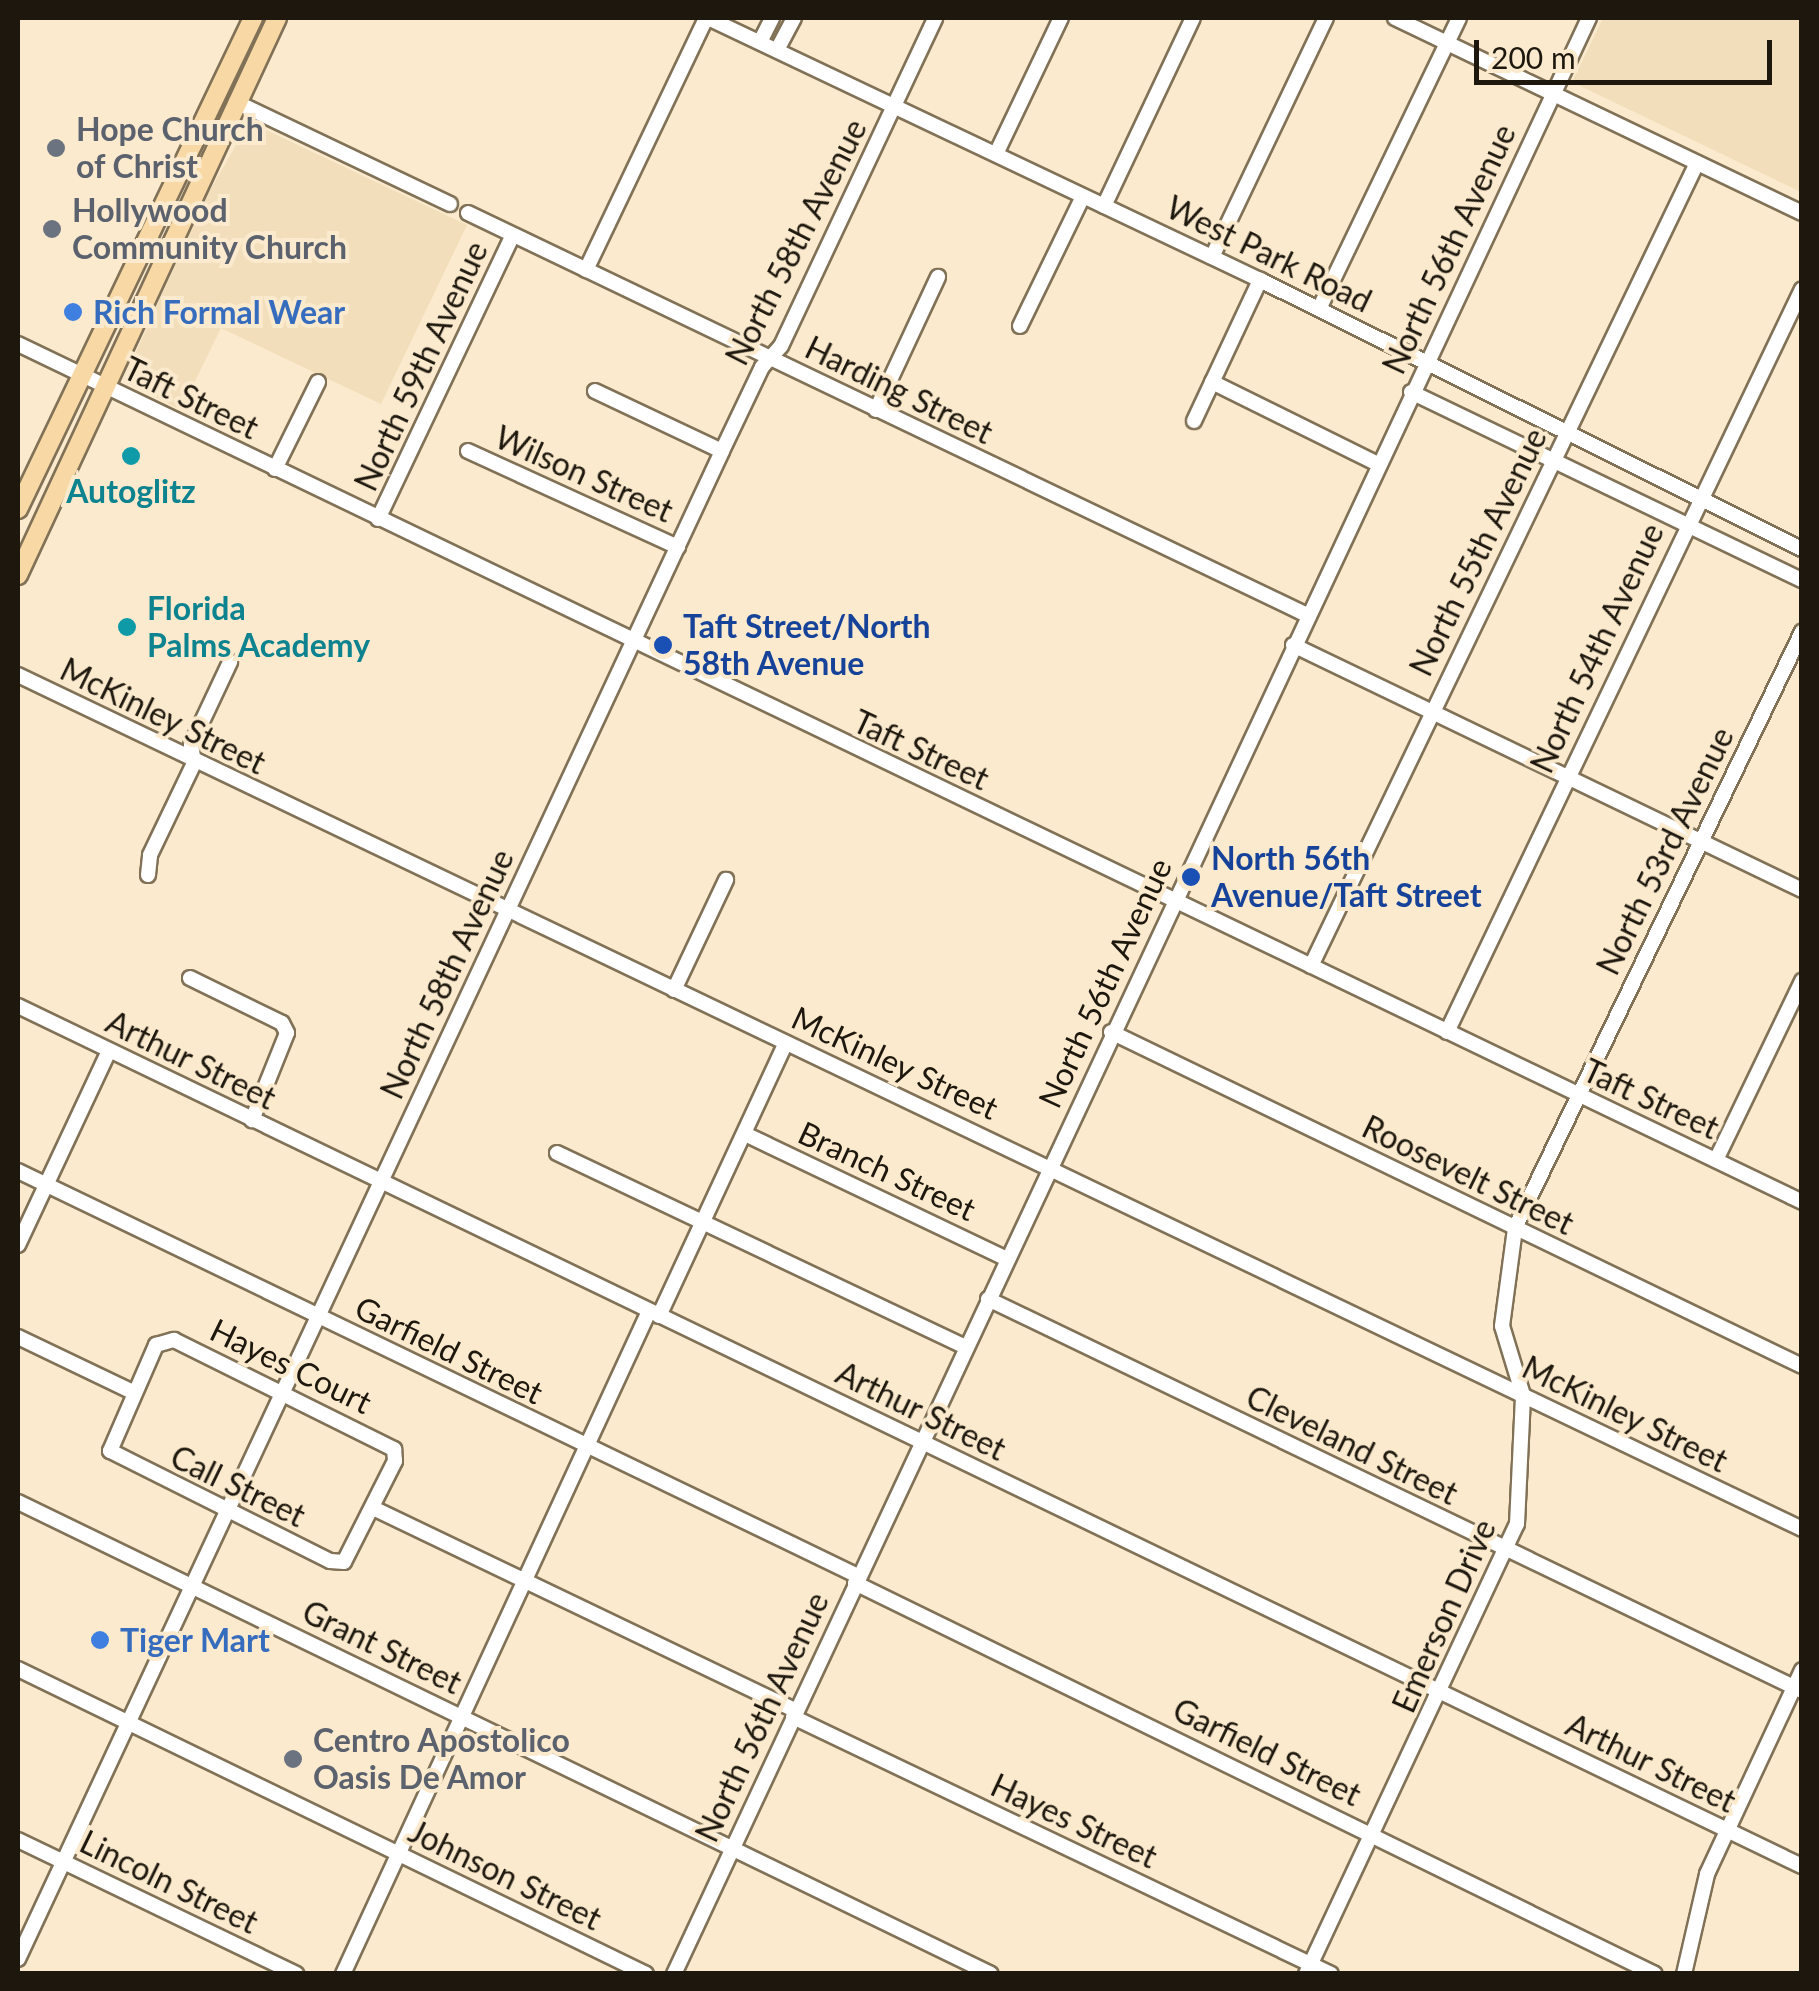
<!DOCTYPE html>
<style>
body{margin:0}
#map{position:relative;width:1819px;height:1991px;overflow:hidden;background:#fbeacd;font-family:Lato,sans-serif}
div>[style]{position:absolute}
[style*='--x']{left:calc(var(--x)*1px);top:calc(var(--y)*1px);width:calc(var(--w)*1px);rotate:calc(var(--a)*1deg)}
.built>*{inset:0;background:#f2deba}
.roads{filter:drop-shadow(2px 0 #807157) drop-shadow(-2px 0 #807157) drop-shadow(0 2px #807157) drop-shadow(0 -2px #807157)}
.minor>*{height:14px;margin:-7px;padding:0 7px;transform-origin:7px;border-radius:7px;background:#fff}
.major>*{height:18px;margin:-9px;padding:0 9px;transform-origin:9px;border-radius:9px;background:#f8d9a6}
.dots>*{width:28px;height:28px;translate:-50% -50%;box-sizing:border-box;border:5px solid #fbeacd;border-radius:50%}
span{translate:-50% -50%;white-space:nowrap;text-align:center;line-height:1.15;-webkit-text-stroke:8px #fbeacd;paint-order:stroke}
.worship-label{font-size:32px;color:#5b616d;font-weight:700}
.left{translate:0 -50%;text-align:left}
.street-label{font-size:32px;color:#1d170d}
.shop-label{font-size:32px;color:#366cbe;font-weight:700}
.culture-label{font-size:32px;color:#0d838f;font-weight:700}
.transit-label{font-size:32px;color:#164399;font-weight:700}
.frame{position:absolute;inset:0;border:20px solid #1d170d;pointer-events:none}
.scale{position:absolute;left:1474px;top:40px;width:298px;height:45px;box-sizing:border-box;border:5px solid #1d170d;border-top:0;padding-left:12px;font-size:30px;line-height:35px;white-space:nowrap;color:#1d170d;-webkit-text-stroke:8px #fbeacd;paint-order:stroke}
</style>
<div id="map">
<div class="built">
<div style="clip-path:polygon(1603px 18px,1801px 18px,1801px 192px,1572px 82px)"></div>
<div style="clip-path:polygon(249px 122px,467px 225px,381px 404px,221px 328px,181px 410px,123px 381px,204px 201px)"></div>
</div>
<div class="roads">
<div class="minor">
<div style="--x:708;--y:18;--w:611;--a:25.39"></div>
<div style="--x:1260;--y:280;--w:605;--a:26.4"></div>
<div style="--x:1395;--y:18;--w:451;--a:25.6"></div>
<div style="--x:760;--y:42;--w:27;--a:-63"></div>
<div style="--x:777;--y:50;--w:36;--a:-62"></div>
<div style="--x:236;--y:102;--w:237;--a:25.5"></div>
<div style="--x:996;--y:154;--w:151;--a:-64.5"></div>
<div style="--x:1104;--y:206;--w:208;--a:-64.7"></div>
<div style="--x:468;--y:213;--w:930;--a:25.6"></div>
<div style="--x:1212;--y:257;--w:265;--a:-64.5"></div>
<div style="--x:586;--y:270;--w:279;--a:-64.5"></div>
<div style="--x:1319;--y:309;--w:323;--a:-64.3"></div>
<div style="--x:1020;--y:326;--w:144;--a:-64.1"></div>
<div style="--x:18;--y:344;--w:1980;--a:25.68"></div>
<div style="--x:1212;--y:382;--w:185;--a:26.3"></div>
<div style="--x:595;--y:391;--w:140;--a:25.3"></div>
<div style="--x:1411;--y:392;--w:434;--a:25.7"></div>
<div style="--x:876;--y:410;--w:147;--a:-65"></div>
<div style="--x:1194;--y:421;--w:156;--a:-64.9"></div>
<div style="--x:468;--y:451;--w:231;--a:24.6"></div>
<div style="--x:275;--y:469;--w:97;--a:-63.7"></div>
<div style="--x:378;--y:519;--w:314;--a:-64.6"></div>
<div style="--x:1293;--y:645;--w:565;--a:25.7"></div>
<div style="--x:18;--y:675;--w:1978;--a:25.58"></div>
<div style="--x:148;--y:875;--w:20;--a:-84"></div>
<div style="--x:150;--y:855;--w:102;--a:-64.4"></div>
<div style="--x:194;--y:763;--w:18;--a:-99"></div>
<div style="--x:191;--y:745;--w:92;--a:-64.8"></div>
<div style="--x:1311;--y:966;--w:891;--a:-64.33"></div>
<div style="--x:190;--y:978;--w:102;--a:26.1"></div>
<div style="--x:282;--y:1023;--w:11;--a:63"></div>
<div style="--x:287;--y:1033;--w:94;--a:111.9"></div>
<div style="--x:674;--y:990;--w:122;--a:-64.7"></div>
<div style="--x:18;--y:1006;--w:1980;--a:25.74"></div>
<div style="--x:1111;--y:1032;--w:767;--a:25.8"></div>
<div style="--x:1447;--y:1032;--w:823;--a:-64.46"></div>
<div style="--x:745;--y:1134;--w:288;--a:25.5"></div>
<div style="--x:557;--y:1153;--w:450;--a:25.4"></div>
<div style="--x:1716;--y:1160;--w:199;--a:-64.3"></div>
<div style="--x:18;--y:1171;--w:933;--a:25.74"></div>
<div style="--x:18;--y:1245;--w:214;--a:-64.9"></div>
<div style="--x:988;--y:1299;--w:903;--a:25.71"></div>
<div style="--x:659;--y:1316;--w:301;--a:-65.1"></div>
<div style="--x:18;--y:1337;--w:127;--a:25.6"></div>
<div style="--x:174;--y:1340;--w:246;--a:26.4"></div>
<div style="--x:394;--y:1449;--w:12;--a:85"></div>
<div style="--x:395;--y:1461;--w:113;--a:116.8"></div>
<div style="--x:344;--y:1562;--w:14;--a:-176"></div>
<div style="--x:330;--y:1561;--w:246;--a:-153.4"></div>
<div style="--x:110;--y:1451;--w:116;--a:-66.5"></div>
<div style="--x:156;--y:1345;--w:19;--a:-16"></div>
<div style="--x:18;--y:1502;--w:1081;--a:25.88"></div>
<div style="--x:373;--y:1508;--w:469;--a:25.6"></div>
<div style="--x:855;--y:1583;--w:890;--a:26.05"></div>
<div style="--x:18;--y:1669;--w:698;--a:25.9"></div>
<div style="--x:793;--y:1717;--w:596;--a:25.53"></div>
<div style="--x:18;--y:1840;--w:309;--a:25.7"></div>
<div style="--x:18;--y:1959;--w:1664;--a:-64.97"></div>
<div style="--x:722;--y:451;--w:93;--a:-64.5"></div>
<div style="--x:762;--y:367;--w:28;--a:-48"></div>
<div style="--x:781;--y:346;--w:362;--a:-64.8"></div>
<div style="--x:343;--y:1974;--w:730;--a:-65.22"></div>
<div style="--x:674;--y:1974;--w:2159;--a:-64.93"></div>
<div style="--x:1306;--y:1974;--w:497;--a:-64.9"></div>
<div style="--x:1517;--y:1524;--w:129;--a:-87.3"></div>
<div style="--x:1523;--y:1395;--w:72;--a:-106.9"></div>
<div style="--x:1502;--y:1326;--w:99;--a:-82.4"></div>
<div style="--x:1515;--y:1228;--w:662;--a:-64.29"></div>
<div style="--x:1684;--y:1974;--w:103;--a:-77"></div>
<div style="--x:1707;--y:1874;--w:225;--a:-65"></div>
</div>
<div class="major">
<div style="--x:18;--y:509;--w:544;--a:-64.42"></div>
<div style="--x:18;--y:575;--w:614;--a:-65.06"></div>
</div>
</div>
<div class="dots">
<div style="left:56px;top:148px;background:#6b7280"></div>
<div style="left:52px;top:229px;background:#6b7280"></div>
<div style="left:73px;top:312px;background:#3f7fe0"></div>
<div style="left:131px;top:456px;background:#0f9aa8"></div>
<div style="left:127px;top:627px;background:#0f9aa8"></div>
<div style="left:663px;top:645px;background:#1a4fb4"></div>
<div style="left:1191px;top:877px;background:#1a4fb4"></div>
<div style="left:100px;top:1640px;background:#3f7fe0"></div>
<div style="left:293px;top:1759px;background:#6b7280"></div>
</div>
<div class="worship-label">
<span class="left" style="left:76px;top:148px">Hope Church<br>of Christ</span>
<span class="left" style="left:72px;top:229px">Hollywood<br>Community Church</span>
<span class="left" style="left:313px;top:1759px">Centro Apostolico<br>Oasis De Amor</span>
</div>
<div class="street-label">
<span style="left:796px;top:242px;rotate:-63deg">North 58th Avenue</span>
<span style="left:1449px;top:249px;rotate:-65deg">North 56th Avenue</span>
<span style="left:1269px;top:254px;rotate:26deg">West Park Road</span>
<span style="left:421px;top:366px;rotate:-65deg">North 59th Avenue</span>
<span style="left:899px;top:390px;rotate:26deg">Harding Street</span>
<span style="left:191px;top:398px;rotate:26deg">Taft Street</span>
<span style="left:584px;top:474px;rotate:24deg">Wilson Street</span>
<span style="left:1478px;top:552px;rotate:-64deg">North 55th Avenue</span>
<span style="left:1597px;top:648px;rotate:-65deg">North 54th Avenue</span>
<span style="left:163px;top:716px;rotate:26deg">McKinley Street</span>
<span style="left:921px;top:750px;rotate:25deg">Taft Street</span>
<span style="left:1665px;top:851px;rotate:-64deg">North 53rd Avenue</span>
<span style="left:447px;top:974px;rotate:-65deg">North 58th Avenue</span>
<span style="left:1105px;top:983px;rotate:-65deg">North 56th Avenue</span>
<span style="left:191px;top:1060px;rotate:26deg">Arthur Street</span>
<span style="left:895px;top:1063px;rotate:25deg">McKinley Street</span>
<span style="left:1651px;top:1099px;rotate:25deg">Taft Street</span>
<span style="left:887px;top:1171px;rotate:25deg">Branch Street</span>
<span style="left:1468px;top:1175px;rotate:26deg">Roosevelt Street</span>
<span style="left:449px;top:1350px;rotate:26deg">Garfield Street</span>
<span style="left:291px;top:1366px;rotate:26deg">Hayes Court</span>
<span style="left:921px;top:1411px;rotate:26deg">Arthur Street</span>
<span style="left:1625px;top:1414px;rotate:26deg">McKinley Street</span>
<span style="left:1352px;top:1445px;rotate:26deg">Cleveland Street</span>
<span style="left:238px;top:1486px;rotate:26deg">Call Street</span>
<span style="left:1444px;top:1616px;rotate:-66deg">Emerson Drive</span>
<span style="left:382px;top:1647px;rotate:26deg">Grant Street</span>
<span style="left:762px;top:1717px;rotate:-65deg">North 56th Avenue</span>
<span style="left:1267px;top:1752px;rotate:26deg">Garfield Street</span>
<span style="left:1651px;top:1763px;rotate:26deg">Arthur Street</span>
<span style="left:1074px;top:1821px;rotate:25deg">Hayes Street</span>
<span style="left:505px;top:1875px;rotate:26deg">Johnson Street</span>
<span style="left:169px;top:1882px;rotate:26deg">Lincoln Street</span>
</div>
<div class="shop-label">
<span class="left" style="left:93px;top:312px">Rich Formal Wear</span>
<span class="left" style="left:120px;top:1640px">Tiger Mart</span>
</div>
<div class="culture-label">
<span style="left:131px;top:491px">Autoglitz</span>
<span class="left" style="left:147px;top:627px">Florida<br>Palms Academy</span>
</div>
<div class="transit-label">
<span class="left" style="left:683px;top:645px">Taft Street/North<br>58th Avenue</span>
<span class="left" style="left:1211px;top:877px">North 56th<br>Avenue/Taft Street</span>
</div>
<div class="frame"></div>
<div class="scale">200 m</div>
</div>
